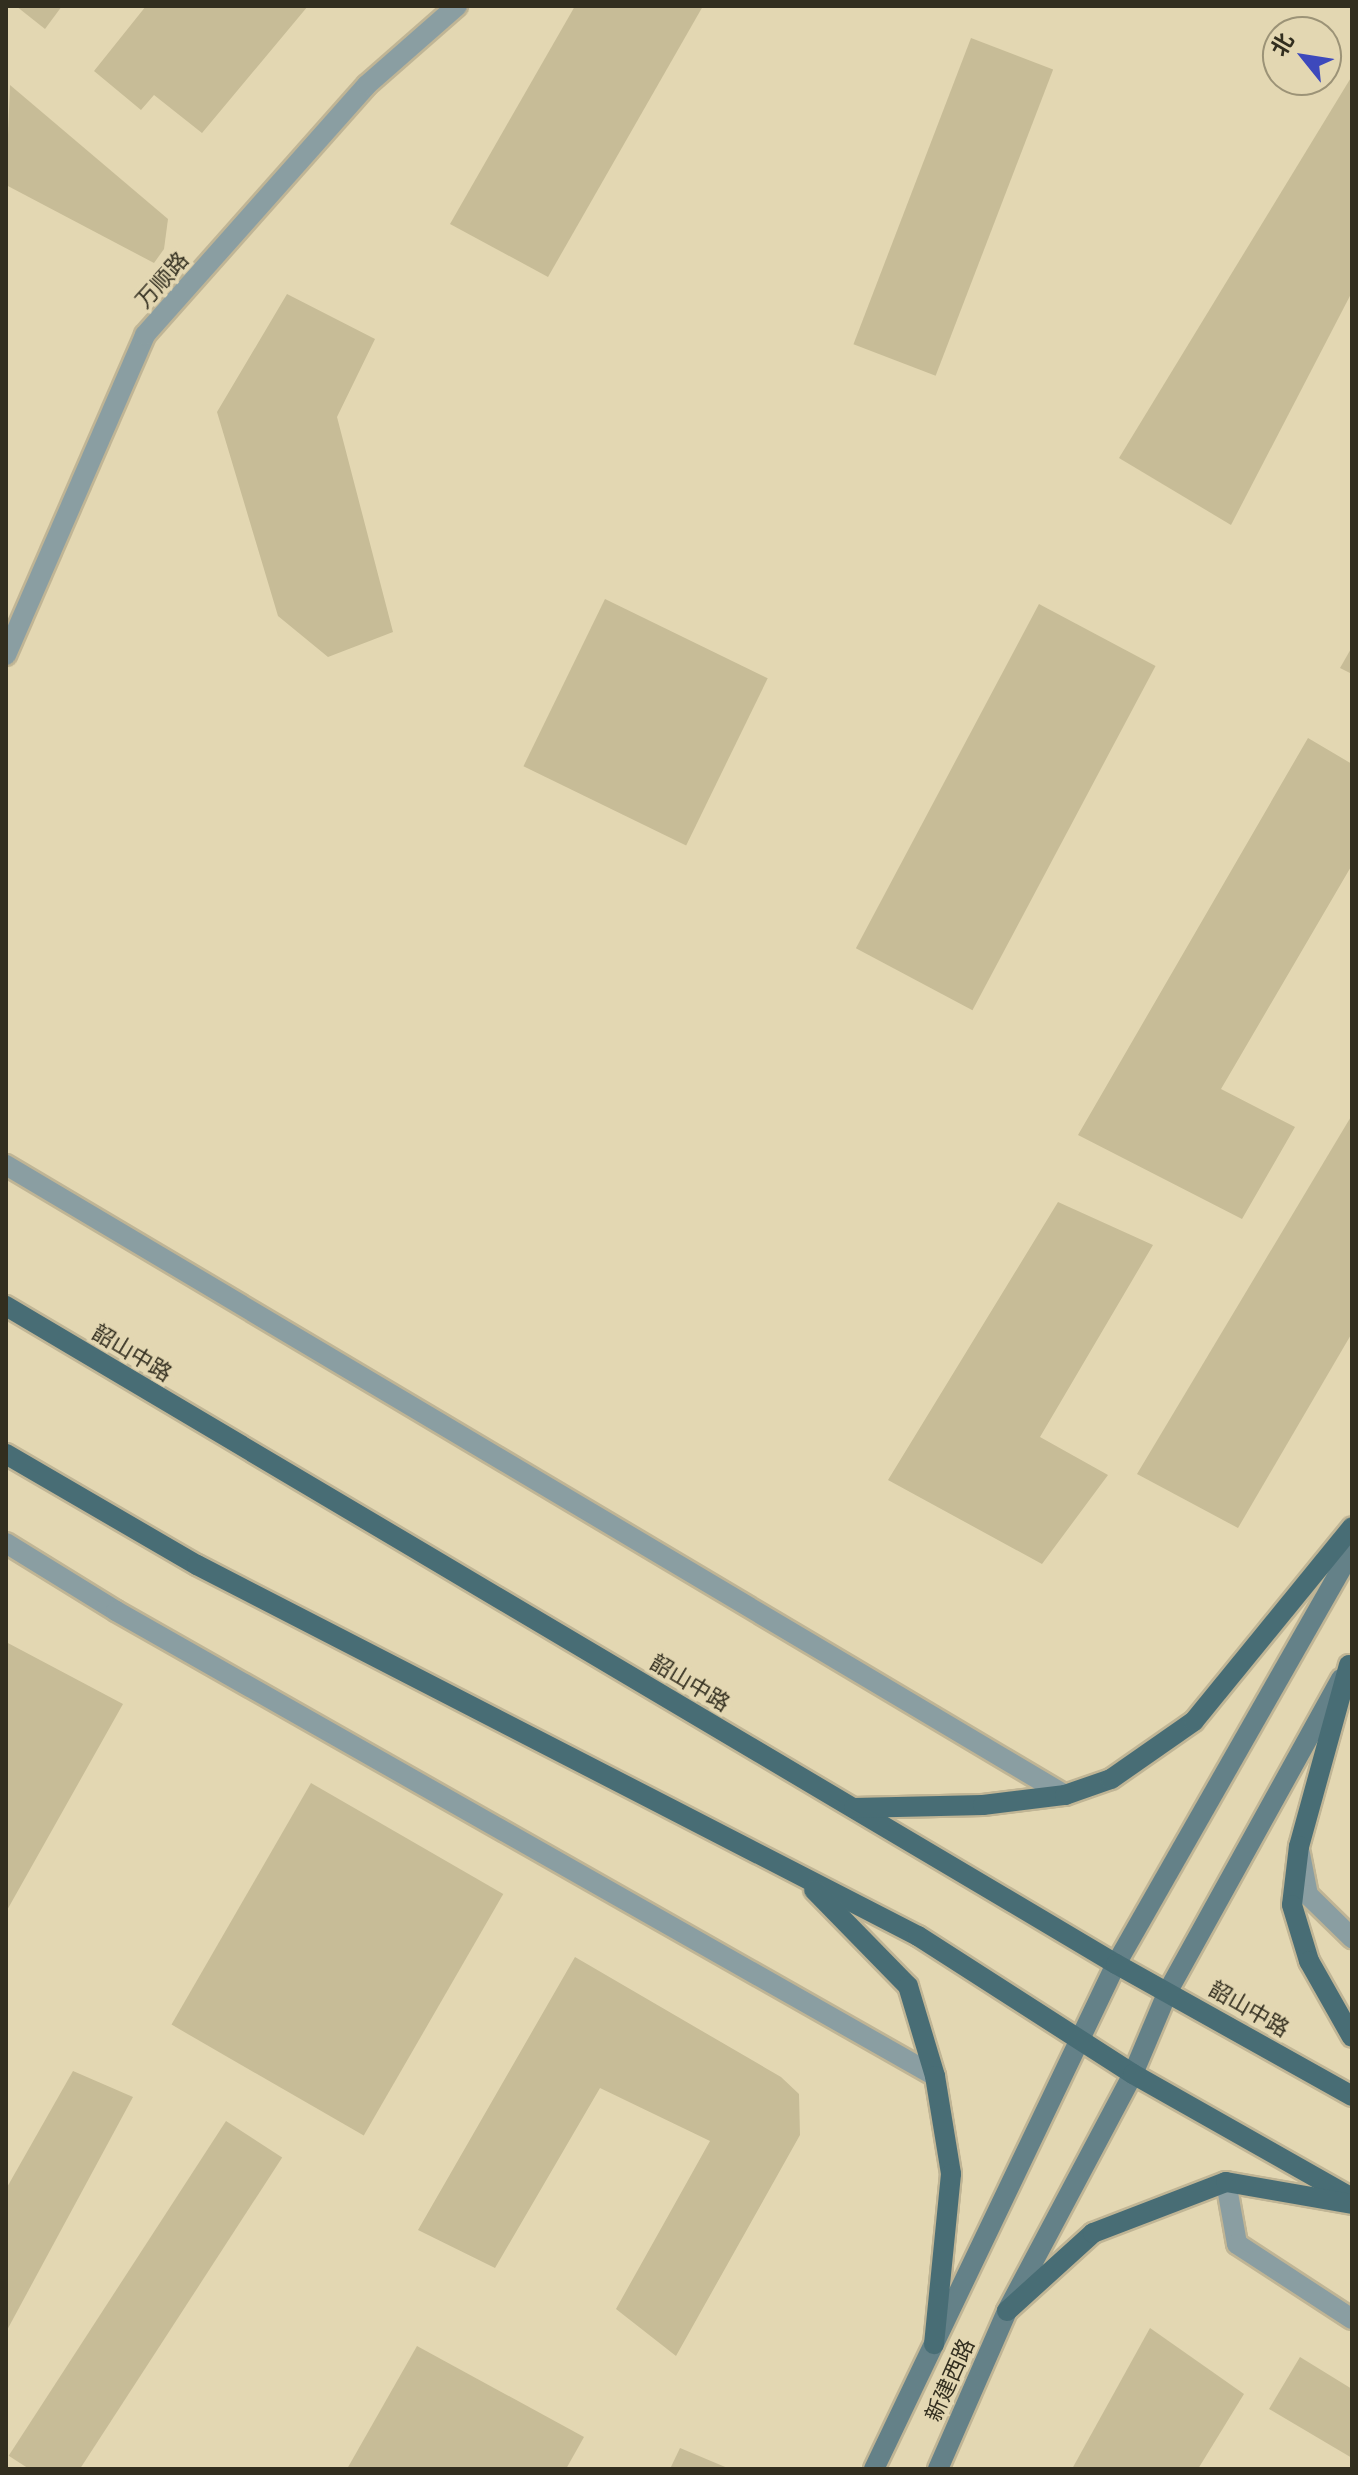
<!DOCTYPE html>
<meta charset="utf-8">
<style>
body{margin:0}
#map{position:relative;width:1358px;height:2475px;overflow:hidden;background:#e3d7b2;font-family:Rubik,"Noto Sans SC",sans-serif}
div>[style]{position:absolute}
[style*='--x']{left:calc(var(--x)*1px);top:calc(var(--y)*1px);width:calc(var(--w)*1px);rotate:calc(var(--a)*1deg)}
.building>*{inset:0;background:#c7bc97;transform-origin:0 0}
.roads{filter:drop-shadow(2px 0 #c0b595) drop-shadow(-2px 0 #c0b595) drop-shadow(0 2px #c0b595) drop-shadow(0 -2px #c0b595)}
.minor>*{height:20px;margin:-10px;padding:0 10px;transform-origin:10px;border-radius:10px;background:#8a9ea2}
.tertiary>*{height:20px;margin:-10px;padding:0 10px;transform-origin:10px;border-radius:10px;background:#8a9ea2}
.secondary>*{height:20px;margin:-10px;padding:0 10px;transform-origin:10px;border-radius:10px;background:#648188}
.primary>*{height:20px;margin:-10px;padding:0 10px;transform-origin:10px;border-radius:10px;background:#486d75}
span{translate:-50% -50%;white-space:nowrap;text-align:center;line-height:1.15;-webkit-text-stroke:7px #e3d7b2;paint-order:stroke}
.street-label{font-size:22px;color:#322e1f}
.frame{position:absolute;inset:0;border:8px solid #322e1f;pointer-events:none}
.north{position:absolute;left:1262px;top:16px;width:80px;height:80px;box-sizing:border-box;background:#e3d7b2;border:2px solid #9c9377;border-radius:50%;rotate:300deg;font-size:22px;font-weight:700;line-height:32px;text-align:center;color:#322e1f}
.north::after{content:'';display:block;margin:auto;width:28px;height:36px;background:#3d49bc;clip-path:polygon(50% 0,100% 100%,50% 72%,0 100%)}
</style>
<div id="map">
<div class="building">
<div style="clip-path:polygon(16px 6px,62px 6px,45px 29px)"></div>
<div style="clip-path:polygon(146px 6px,308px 6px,202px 133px,154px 95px,141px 110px,94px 71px)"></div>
<div style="clip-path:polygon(575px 6px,703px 6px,548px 277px,450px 224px)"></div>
<div style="left:971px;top:38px;width:88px;height:328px;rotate:21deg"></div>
<div style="clip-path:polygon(1352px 76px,1352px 292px,1231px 525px,1119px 458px)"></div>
<div style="clip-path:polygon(10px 85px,168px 219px,164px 249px,154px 263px,6px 185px)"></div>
<div style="clip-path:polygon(287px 294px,375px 339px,337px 417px,393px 632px,328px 657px,278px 616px,217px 412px)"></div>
<div style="left:605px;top:599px;width:181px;height:186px;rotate:26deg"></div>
<div style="left:1039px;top:604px;width:132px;height:390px;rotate:28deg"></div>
<div style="clip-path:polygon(1352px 647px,1352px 674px,1340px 668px)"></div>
<div style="clip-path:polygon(1308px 738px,1352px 764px,1352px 865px,1221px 1089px,1295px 1127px,1242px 1219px,1078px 1135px)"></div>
<div style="clip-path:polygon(1352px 1115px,1352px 1333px,1238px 1528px,1137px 1474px)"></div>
<div style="clip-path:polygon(1058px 1202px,1153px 1245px,1040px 1437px,1108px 1475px,1042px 1564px,888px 1480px)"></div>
<div style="clip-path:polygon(6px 1642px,123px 1704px,6px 1912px)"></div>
<div style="left:311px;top:1783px;width:222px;height:279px;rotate:30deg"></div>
<div style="clip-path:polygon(575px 1957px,781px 2077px,799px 2094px,800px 2135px,676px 2356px,616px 2309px,710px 2141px,600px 2088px,495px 2268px,418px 2230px)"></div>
<div style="clip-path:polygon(73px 2071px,133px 2097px,6px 2332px,6px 2189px)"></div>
<div style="left:226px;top:2121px;width:67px;height:399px;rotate:33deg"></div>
<div style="clip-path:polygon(1150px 2328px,1244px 2394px,1198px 2469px,1072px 2469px)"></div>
<div style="clip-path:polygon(417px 2346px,584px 2437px,566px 2469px,347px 2469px)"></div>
<div style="clip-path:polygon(1300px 2357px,1352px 2389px,1352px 2458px,1269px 2409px)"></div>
<div style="clip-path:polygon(680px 2448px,730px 2469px,670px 2469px)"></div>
</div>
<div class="roads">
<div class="minor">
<div style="--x:6;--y:655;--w:349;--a:-66.5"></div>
<div style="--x:145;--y:335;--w:334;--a:-48.4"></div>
<div style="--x:367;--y:85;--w:120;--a:-41.3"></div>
</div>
<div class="tertiary">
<div style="--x:6;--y:1165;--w:1232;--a:30.75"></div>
<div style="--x:6;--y:1543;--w:129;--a:31.7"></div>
<div style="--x:116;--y:1611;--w:942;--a:29.59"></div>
<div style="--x:1300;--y:1854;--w:42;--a:79"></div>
<div style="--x:1308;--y:1895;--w:62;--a:44.3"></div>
<div style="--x:1226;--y:2182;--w:63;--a:79.9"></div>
<div style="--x:1237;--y:2244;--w:137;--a:33.1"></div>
</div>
<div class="secondary">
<div style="--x:874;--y:2469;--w:560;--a:-64.4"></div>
<div style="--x:1116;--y:1964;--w:476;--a:-60.3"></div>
<div style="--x:938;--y:2469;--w:172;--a:-66.4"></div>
<div style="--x:1007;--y:2311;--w:268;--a:-62"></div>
<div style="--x:1133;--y:2074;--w:90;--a:-67.1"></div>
<div style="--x:1168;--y:1991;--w:357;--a:-61"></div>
</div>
<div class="primary">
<div style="--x:6;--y:1306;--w:1290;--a:30.66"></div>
<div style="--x:1116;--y:1964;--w:270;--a:29.2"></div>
<div style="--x:6;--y:1454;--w:221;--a:30.2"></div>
<div style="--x:197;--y:1565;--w:811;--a:27.23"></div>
<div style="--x:918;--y:1936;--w:255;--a:32.7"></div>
<div style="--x:1133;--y:2074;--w:252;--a:29.5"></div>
<div style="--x:1349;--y:1665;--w:188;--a:105.4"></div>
<div style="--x:1299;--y:1846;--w:59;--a:96.8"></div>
<div style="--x:1292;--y:1905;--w:59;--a:73.1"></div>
<div style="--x:1309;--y:1961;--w:87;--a:60.5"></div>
<div style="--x:854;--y:1808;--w:129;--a:-1.3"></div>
<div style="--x:983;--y:1805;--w:83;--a:-7"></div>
<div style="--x:1065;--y:1795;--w:49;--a:-19.2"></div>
<div style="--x:1111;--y:1779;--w:101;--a:-34.9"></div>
<div style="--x:1194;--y:1721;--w:250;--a:-50.8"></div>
<div style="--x:814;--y:1890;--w:134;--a:45.6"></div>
<div style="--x:908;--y:1986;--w:94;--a:73.3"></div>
<div style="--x:935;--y:2076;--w:99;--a:80.7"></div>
<div style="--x:951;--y:2174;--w:171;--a:95.7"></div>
<div style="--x:1007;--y:2311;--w:116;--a:-42.2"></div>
<div style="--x:1093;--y:2233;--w:142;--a:-21"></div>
<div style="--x:1226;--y:2182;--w:128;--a:9.9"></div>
</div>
</div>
<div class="street-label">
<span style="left:162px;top:280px;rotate:-48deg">万顺路</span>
<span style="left:132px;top:1353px;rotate:31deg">韶山中路</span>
<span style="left:690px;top:1683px;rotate:31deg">韶山中路</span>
<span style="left:1249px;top:2009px;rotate:30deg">韶山中路</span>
<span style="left:950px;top:2380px;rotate:-66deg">新建西路</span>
</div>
<div class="frame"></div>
<div class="north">北</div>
</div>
